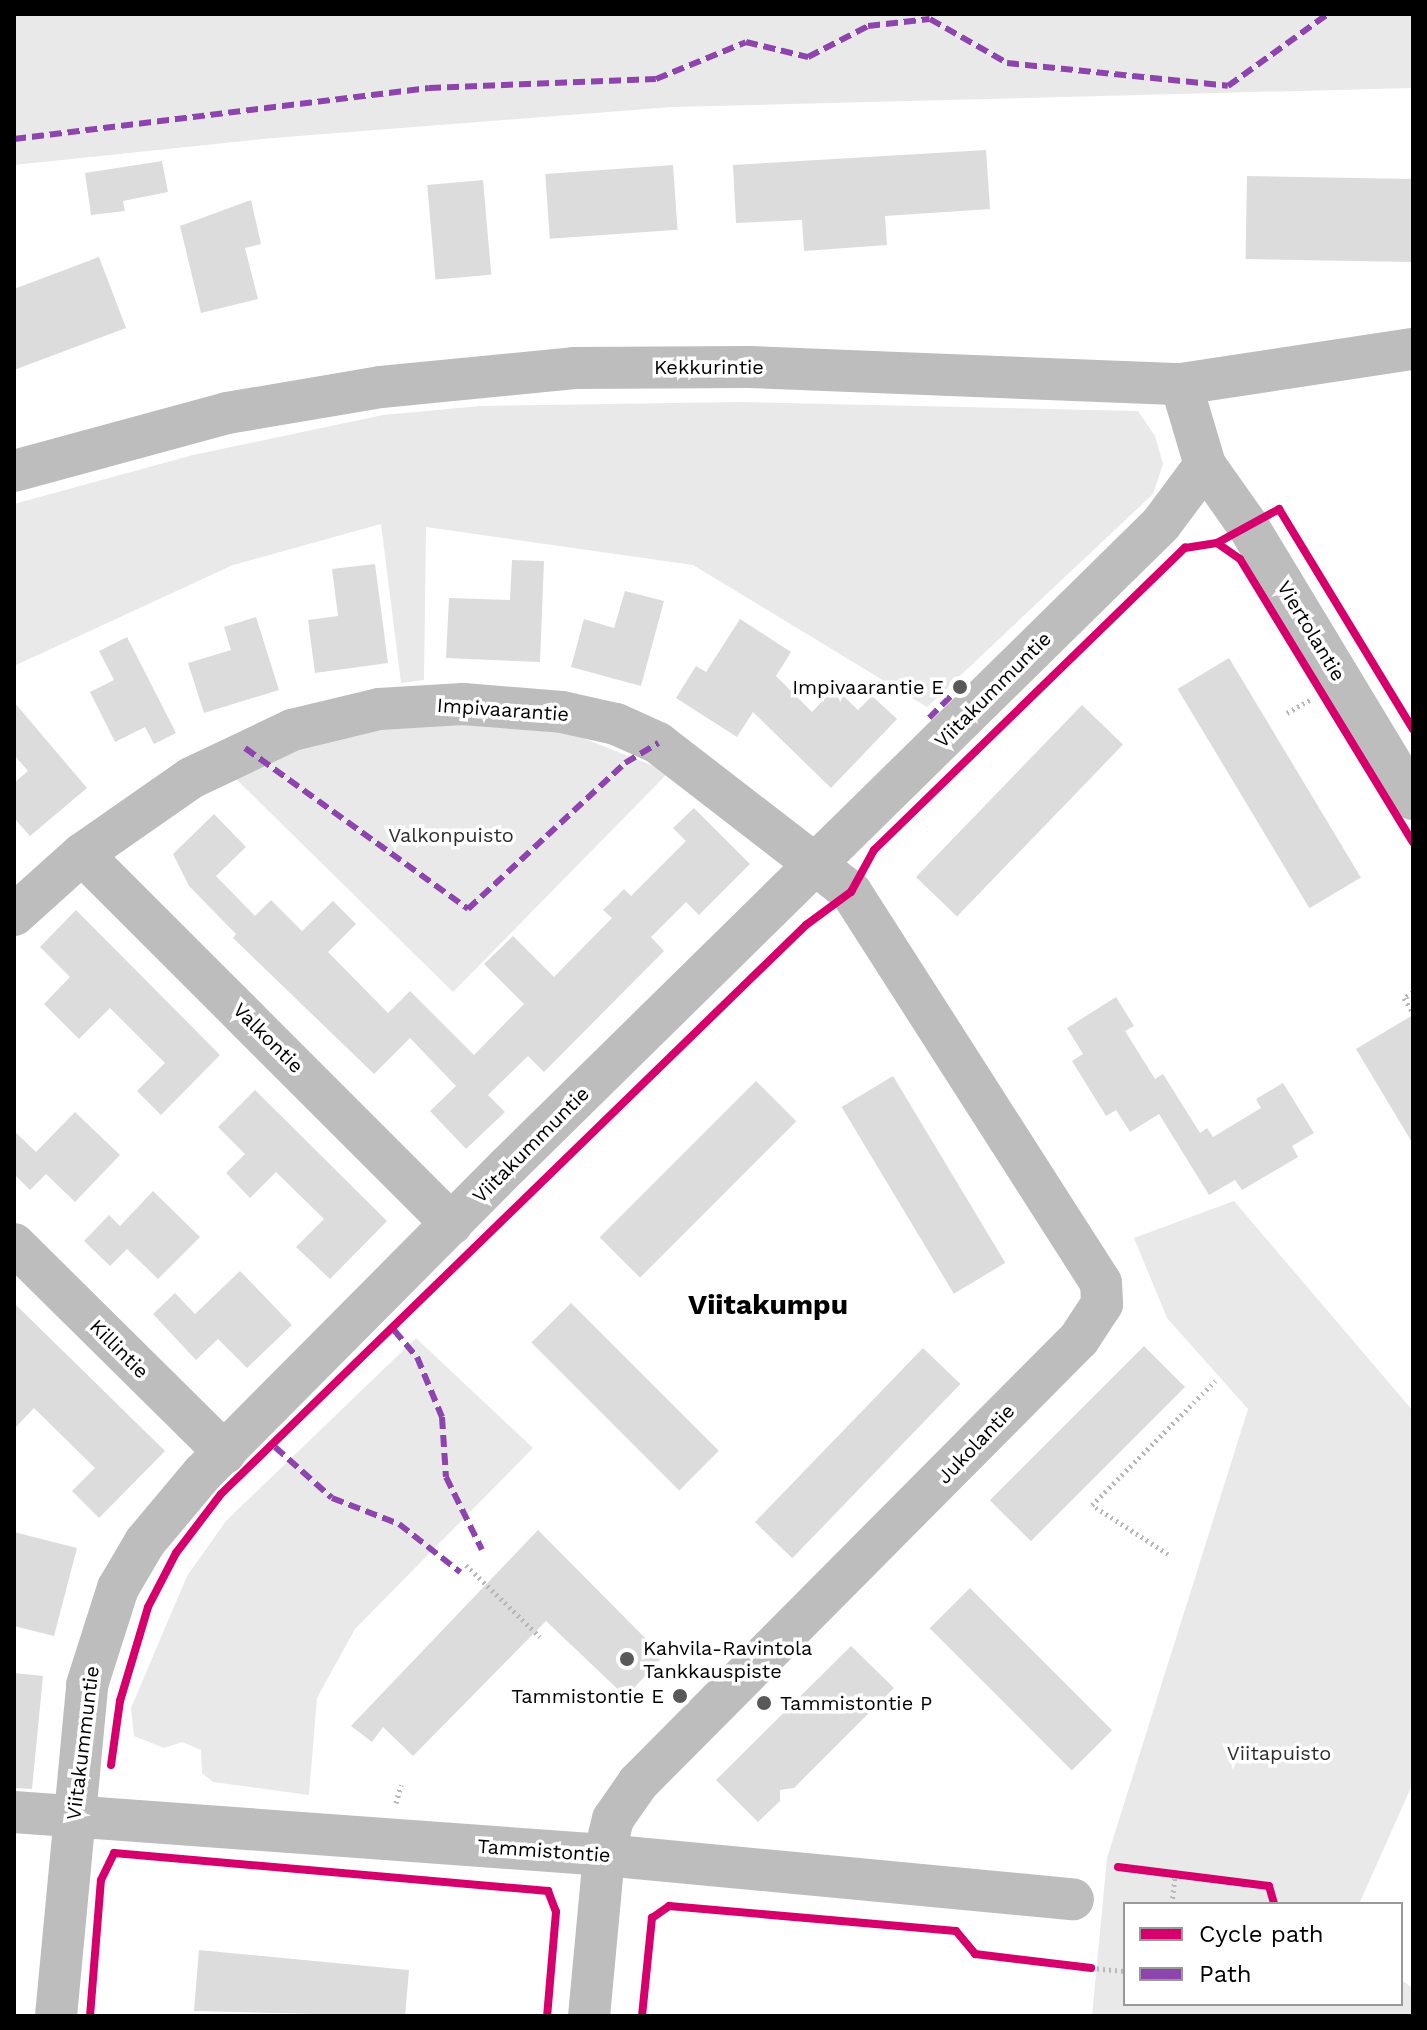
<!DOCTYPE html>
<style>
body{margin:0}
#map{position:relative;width:1427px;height:2030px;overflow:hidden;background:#fff;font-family:"Work Sans",sans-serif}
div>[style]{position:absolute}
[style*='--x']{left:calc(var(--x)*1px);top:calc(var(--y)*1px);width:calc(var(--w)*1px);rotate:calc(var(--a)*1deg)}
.green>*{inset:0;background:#e9e9e9}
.building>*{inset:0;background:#dcdcdc;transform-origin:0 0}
.path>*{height:5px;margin-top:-2.5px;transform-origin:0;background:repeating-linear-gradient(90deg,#b8b8b8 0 2px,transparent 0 6px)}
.minor>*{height:42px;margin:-21px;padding:0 21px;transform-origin:21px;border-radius:21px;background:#bdbdbd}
.quiet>*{height:6px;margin-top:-3px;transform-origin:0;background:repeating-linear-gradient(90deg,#8e44ad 0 12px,transparent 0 18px)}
.cycleway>*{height:8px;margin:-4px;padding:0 4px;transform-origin:4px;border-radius:4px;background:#d6006c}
.dots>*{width:22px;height:22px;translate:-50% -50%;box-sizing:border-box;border:4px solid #fff;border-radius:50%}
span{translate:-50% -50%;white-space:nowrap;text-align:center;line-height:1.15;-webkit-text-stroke:7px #fff;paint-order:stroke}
.street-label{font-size:20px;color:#000}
.poi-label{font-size:20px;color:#000}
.right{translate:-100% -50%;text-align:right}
.left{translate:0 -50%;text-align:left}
.park-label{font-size:20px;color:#2e2e2e}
.district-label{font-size:28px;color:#000;font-weight:700}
.frame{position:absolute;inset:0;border:16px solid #000;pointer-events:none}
.legend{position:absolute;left:1123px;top:1902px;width:280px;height:104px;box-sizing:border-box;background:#fff;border:2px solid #999;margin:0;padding:10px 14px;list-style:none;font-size:24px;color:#000}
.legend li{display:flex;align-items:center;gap:16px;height:40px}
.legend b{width:40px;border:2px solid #999}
</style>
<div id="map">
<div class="green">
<div style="clip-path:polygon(14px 14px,1413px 14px,1413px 88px,672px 107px,273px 138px,14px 165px)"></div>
<div style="clip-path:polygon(740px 402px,1138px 411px,1155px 436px,1163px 464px,1153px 494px,927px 707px,693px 565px,426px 527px,424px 680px,401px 683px,381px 524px,233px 565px,14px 666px,14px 504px,193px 455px,383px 415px,480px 406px)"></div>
<div style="clip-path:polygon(461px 724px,565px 731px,669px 772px,453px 992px,235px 778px,296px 747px,378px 729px)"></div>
<div style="clip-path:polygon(1234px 1201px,1413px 1411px,1413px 1783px,1359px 1904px,1125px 1904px,1125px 2004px,1401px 2004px,1401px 1980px,1413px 1988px,1413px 2016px,1092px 2016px,1107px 1858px,1248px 1409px,1167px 1318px,1134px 1238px)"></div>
<div style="clip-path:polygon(416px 1338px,533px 1448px,355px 1629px,317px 1698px,309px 1795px,213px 1782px,202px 1773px,201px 1750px,182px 1742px,164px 1748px,134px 1736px,131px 1708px,187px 1576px,226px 1521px)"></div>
</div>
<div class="building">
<div style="clip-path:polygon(986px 150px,990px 209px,885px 216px,887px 245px,804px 251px,802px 220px,736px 223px,733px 165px)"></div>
<div style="clip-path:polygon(162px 161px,168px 192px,123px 201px,125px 211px,91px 215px,85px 173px)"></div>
<div style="left:673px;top:165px;width:65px;height:128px;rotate:86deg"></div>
<div style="left:1247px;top:176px;width:166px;height:83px;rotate:1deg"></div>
<div style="left:483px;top:180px;width:95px;height:56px;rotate:85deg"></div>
<div style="clip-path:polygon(251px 200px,261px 244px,245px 248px,258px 299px,201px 313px,180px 226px)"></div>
<div style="clip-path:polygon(99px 257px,126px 328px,14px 370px,14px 289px)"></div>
<div style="clip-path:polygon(512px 560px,544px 561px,540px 662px,446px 658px,449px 598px,510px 600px)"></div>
<div style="clip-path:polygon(375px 564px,388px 663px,315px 673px,308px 620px,338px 616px,332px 569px)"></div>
<div style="clip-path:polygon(625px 591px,664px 601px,641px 686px,571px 667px,584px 619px,614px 628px)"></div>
<div style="clip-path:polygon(256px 617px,279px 690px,204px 713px,188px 663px,231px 650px,224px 627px)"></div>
<div style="clip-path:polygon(740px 619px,791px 652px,776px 676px,812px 712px,835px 688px,858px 710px,872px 696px,897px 719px,831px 788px,753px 712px,737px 737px,676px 698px,696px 666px,706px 672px)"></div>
<div style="clip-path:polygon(127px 637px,176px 733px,154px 744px,145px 727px,115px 742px,90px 692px,114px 680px,99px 651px)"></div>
<div style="left:1229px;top:658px;width:256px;height:60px;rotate:59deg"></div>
<div style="clip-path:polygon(14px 702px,87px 788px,30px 836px,14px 818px,14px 783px,28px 771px,14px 755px)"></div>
<div style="left:1082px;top:705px;width:57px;height:239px;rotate:44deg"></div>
<div style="clip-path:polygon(694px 808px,750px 864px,699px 915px,686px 902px,651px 937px,664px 951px,544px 1072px,528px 1056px,488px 1095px,505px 1112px,466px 1149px,430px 1111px,456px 1086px,410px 1038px,374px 1074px,233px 938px,236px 934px,189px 886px,173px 854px,214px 814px,246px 847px,216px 876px,255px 916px,271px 900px,302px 931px,333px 901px,356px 924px,328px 952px,388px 1013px,410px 991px,474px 1055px,524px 1004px,484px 964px,513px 936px,554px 977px,612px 918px,603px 910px,624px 889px,631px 896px,686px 841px,673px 828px)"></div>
<div style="clip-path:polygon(76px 910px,220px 1055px,161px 1115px,137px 1091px,165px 1063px,110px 1008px,79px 1039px,44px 1004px,70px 977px,40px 947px)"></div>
<div style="clip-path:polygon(1116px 997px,1134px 1026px,1125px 1031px,1155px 1079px,1163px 1074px,1200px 1133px,1207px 1128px,1213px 1137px,1261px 1108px,1256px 1099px,1283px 1083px,1314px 1133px,1292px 1146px,1298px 1157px,1242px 1190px,1235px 1180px,1209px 1195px,1159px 1114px,1130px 1132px,1116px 1110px,1106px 1116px,1072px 1061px,1083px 1054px,1067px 1028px)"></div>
<div style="clip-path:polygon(1413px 1015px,1413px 1144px,1356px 1049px)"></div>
<div style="left:893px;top:1076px;width:218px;height:60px;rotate:59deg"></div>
<div style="left:756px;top:1081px;width:57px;height:221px;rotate:45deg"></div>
<div style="clip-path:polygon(255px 1090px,387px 1221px,330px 1279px,296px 1247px,324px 1219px,276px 1172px,250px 1198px,226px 1173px,245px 1154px,218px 1127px)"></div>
<div style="clip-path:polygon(75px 1112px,120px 1155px,75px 1202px,46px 1174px,30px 1190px,14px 1174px,14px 1131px,36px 1152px)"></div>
<div style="clip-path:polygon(153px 1191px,200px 1237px,158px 1279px,127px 1249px,110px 1266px,84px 1241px,109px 1215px,120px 1226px)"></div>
<div style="clip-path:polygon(240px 1271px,292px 1325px,247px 1368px,218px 1339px,196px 1360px,153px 1314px,175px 1293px,195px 1314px)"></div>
<div style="clip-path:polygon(14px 1303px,165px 1451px,99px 1518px,72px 1491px,95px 1468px,34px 1408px,14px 1429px)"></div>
<div style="left:571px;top:1303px;width:209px;height:56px;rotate:45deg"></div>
<div style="left:1144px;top:1346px;width:58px;height:218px;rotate:45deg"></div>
<div style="left:923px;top:1348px;width:52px;height:242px;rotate:44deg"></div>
<div style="clip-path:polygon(538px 1530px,663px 1656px,626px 1697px,546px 1621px,413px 1756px,383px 1727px,372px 1742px,351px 1726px)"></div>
<div style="clip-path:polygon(14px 1532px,77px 1548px,54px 1636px,14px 1626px)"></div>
<div style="left:970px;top:1588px;width:201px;height:57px;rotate:45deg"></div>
<div style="clip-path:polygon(851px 1646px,894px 1688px,794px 1788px,780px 1790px,780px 1801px,758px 1822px,716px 1780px)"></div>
<div style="clip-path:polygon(14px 1673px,43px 1676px,32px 1789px,14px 1788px)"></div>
<div style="clip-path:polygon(199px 1950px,409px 1970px,405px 2016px,194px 2011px)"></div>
</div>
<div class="path">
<div style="--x:1287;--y:713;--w:28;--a:-30"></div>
<div style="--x:1413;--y:992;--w:11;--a:146"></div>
<div style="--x:1404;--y:998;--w:17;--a:59"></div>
<div style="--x:1168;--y:1554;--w:90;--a:-147.2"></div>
<div style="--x:1092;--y:1505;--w:175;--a:-45.2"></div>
<div style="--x:466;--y:1565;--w:103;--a:44.2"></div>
<div style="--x:396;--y:1803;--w:19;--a:-74"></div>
<div style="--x:1172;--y:1904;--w:30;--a:-84"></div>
<div style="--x:1091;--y:1968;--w:34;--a:5"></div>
</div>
<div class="minor">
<div style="--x:1181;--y:384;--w:84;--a:73.5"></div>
<div style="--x:1205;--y:465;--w:75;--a:54.8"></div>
<div style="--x:1248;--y:526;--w:319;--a:58.9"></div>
<div style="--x:14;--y:471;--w:221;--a:-15.2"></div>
<div style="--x:227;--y:413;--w:156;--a:-9.6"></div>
<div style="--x:381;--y:387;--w:194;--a:-5.6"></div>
<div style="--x:574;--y:368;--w:175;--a:-0.3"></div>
<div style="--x:749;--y:367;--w:432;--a:2.3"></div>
<div style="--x:1181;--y:384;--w:235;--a:-8.6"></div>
<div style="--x:82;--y:854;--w:523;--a:45"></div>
<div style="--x:14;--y:915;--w:91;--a:-41.9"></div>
<div style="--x:82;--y:854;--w:133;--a:-34.9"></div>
<div style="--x:191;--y:778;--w:112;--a:-25.4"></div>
<div style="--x:292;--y:730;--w:89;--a:-13.6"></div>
<div style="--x:379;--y:709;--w:84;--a:-3.4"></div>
<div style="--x:463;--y:704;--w:99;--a:4.6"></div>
<div style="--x:562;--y:712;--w:55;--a:12.5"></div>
<div style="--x:616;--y:724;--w:46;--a:24.3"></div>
<div style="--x:658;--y:743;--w:244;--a:37.7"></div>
<div style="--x:851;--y:892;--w:464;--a:57.4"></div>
<div style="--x:1101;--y:1283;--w:21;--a:87"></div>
<div style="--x:1102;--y:1304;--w:42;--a:123.3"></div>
<div style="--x:1079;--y:1339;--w:626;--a:134.81"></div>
<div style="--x:638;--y:1783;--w:44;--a:124.8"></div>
<div style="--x:613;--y:1819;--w:37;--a:104"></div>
<div style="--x:604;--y:1855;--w:162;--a:95.3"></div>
<div style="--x:14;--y:1244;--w:297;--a:44.7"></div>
<div style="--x:14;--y:1812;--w:592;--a:4.17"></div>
<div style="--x:604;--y:1855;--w:471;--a:5.4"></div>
<div style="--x:56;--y:2016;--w:332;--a:-84.6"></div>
<div style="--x:87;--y:1685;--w:102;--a:-72.3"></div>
<div style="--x:118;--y:1588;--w:53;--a:-59.6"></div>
<div style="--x:145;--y:1542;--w:90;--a:-50"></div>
<div style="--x:203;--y:1473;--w:434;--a:-45.2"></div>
<div style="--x:509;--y:1165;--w:914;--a:-44.51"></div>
<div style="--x:1161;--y:524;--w:74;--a:-53.3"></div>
</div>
<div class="quiet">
<div style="--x:14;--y:139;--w:418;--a:-7"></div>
<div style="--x:429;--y:88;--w:227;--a:-2.3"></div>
<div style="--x:656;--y:79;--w:97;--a:-22.3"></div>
<div style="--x:746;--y:42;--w:64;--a:13.6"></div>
<div style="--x:808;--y:57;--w:68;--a:-27.3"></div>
<div style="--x:868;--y:26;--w:62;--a:-6.4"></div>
<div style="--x:930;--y:19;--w:89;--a:29.7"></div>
<div style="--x:1007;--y:63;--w:222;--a:5.9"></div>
<div style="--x:1228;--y:86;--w:123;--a:-35.8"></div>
<div style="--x:929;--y:718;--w:44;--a:-45"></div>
<div style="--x:245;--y:748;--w:275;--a:35.8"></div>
<div style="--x:468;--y:909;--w:214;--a:-42.9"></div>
<div style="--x:625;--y:763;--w:39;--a:-31"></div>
<div style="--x:394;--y:1330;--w:35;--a:50"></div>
<div style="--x:417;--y:1357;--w:65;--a:67.4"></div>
<div style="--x:442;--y:1417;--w:60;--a:86.2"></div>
<div style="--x:446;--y:1477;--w:81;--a:63.7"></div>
<div style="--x:275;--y:1447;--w:76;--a:41.8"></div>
<div style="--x:332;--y:1498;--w:72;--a:21.2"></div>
<div style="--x:399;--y:1524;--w:78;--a:38.2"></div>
</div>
<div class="cycleway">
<div style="--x:1217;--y:543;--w:28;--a:35"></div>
<div style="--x:1240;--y:559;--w:332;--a:58.6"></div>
<div style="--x:111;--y:1765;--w:65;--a:-82"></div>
<div style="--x:120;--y:1701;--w:98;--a:-73.4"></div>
<div style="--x:148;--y:1607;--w:61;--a:-62.6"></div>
<div style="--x:176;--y:1553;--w:74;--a:-52.7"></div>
<div style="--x:221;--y:1494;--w:816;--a:-44.21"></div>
<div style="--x:806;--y:925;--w:56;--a:-36.3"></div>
<div style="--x:851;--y:892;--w:48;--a:-61.3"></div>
<div style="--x:874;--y:850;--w:434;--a:-44.2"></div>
<div style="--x:1185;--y:548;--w:32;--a:-9"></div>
<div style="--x:1217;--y:543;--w:71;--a:-28.7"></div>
<div style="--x:1279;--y:509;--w:258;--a:58.7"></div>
<div style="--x:1118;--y:1867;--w:152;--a:7.2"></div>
<div style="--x:1269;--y:1886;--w:19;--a:74"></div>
<div style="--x:90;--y:2016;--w:136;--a:-85.4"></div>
<div style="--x:101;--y:1880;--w:30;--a:-64"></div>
<div style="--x:114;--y:1853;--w:436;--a:5"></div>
<div style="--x:548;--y:1891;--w:22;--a:69"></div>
<div style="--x:556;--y:1912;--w:104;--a:94.9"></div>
<div style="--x:642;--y:2016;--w:99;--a:-84.2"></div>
<div style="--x:652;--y:1918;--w:21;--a:-35"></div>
<div style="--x:669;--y:1906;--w:288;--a:5"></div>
<div style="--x:956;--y:1931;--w:30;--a:50"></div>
<div style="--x:975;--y:1954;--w:117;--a:6.9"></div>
</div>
<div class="dots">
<div style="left:960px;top:687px;background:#595959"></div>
<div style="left:627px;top:1659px;background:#595959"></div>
<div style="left:680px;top:1696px;background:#595959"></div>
<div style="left:764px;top:1703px;background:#595959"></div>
</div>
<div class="street-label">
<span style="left:709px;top:367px">Kekkurintie</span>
<span style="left:1311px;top:631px;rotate:59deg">Viertolantie</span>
<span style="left:993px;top:690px;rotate:-45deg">Viitakummuntie</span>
<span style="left:503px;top:710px;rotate:4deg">Impivaarantie</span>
<span style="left:268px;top:1038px;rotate:45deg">Valkontie</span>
<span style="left:531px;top:1145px;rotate:-45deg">Viitakummuntie</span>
<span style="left:119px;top:1349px;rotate:45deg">Killintie</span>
<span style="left:976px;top:1444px;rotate:-46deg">Jukolantie</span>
<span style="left:83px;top:1743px;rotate:-83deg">Viitakummuntie</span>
<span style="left:544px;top:1851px;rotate:4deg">Tammistontie</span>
</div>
<div class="poi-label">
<span class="right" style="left:944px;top:687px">Impivaarantie E</span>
<span class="left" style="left:643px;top:1660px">Kahvila-Ravintola<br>Tankkauspiste</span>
<span class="right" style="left:664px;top:1696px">Tammistontie E</span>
<span class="left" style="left:780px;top:1703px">Tammistontie P</span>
</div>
<div class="park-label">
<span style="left:451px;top:835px">Valkonpuisto</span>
<span style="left:1279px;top:1753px">Viitapuisto</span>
</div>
<div class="district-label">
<span style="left:768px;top:1305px">Viitakumpu</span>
</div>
<div class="frame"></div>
<ul class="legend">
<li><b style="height:10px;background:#d6006c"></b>Cycle path</li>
<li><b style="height:10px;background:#8e44ad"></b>Path</li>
</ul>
</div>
